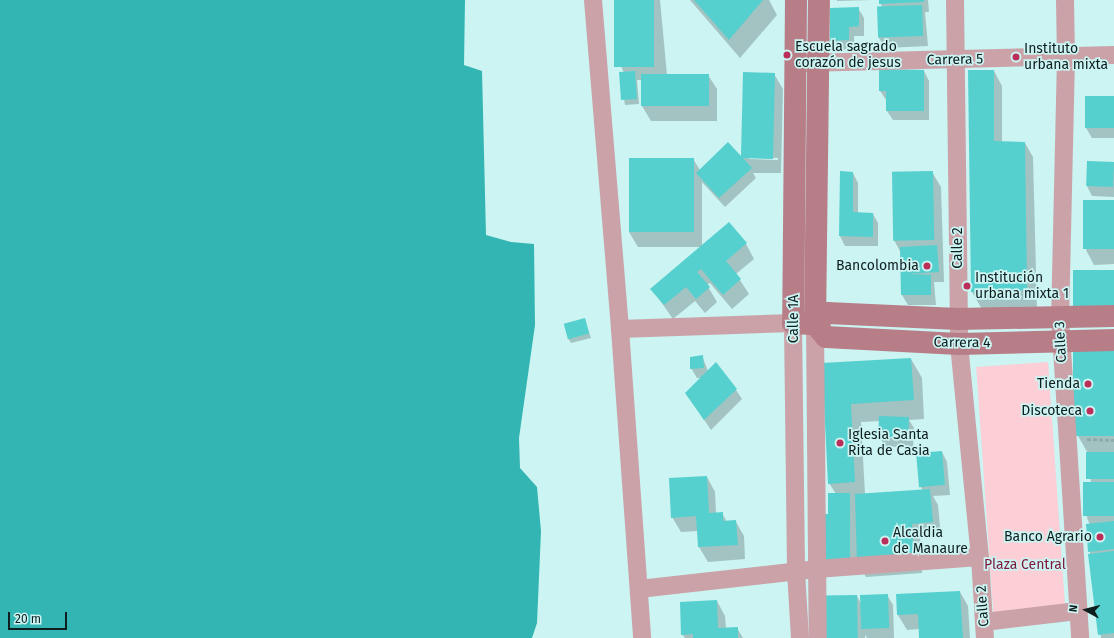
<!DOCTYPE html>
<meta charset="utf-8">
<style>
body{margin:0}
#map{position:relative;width:1114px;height:638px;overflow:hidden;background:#cbf4f2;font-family:"Fira Sans",sans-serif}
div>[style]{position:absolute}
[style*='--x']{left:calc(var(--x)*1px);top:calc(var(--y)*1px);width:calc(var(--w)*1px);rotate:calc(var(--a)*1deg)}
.green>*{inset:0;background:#fcced5;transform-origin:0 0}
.water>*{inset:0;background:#33b5b3}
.shadow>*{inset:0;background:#0003}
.building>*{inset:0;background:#55d0ce;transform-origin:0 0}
.path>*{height:2.5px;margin-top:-1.25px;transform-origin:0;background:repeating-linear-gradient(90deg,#8cacaa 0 4px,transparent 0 6px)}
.street>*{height:18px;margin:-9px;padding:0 9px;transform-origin:9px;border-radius:9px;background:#caa2a8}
.secondary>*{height:22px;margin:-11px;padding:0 11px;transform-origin:11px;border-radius:11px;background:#b87e88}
.dots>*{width:11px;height:11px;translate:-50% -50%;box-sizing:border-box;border:2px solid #cbf4f2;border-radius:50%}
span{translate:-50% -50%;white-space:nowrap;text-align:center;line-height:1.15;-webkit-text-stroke:3.5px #cbf4f2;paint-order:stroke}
.poi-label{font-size:14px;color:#0e1d1d}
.left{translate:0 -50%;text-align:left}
.right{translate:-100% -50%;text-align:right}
.street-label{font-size:14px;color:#0e1d1d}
.park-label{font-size:14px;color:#7e1739}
.north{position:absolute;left:1066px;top:590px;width:40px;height:40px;-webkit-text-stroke:3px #cbf4f2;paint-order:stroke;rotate:277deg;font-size:11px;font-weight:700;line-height:16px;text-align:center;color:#0e1d1d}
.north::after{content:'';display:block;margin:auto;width:14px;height:18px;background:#0e1d1d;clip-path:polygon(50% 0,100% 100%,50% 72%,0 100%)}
.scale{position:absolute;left:8px;top:612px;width:59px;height:18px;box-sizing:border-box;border:2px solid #0e1d1d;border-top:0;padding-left:5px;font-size:12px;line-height:14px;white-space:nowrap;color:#0e1d1d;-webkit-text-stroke:3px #cbf4f2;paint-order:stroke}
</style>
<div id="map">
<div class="green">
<div style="left:1048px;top:362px;width:248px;height:72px;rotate:86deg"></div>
</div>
<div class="water">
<div style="clip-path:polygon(0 0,465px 0,464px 65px,482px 71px,486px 235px,511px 242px,534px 244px,535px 325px,519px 438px,520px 468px,537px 487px,541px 531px,537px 623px,532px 638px,0 638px)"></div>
</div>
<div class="shadow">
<div style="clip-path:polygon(615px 0,660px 0,667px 75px,708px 75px,717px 89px,717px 121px,651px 121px,642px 106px,642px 80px,637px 80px,639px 104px,625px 105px,620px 73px,624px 73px,621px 66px)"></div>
<div style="clip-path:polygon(690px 0,769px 0,777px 15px,740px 58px)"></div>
<div style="clip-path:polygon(837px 0,872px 0,837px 1px)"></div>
<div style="clip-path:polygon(880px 0,928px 0,929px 12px,925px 12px,928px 46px,885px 48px,879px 38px,882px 8px)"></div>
<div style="clip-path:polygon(858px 8px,864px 18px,864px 36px,854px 36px,854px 50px,837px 50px,831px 40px)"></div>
<div style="clip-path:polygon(880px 70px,924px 71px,929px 81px,929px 120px,893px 120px,887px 111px,887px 101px,880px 91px)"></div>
<div style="clip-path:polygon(969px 71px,994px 71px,1002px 86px,1002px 142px,1025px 143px,1033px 157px,1037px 309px,983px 311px,972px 292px)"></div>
<div style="clip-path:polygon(evenodd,774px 74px,783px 89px,781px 173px,753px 173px,756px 178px,725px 207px,702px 182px,702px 247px,746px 244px,754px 259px,736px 274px,749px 294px,732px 309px,710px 283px,707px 285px,717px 302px,705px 313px,695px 301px,673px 319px,652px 289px,701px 247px,638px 247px,629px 232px,630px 159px,693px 159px,700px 170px,742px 159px,774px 74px,749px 157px,778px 158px,778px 160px,749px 159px,749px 157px)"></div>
<div style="clip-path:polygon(1114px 97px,1114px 138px,1092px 138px,1086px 128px)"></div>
<div style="clip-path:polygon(1088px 162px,1114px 163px,1114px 197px,1092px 196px,1087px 186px)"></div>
<div style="clip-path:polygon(932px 172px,941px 187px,944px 282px,934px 282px,936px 305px,908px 305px,902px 295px,901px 253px,894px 240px)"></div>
<div style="clip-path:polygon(853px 173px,858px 183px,858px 213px,873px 214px,878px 223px,878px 246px,845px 246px,840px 236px)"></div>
<div style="clip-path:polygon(1114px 201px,1114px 264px,1094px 265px,1086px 250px)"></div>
<div style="clip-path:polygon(585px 320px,591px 338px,571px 343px,568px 338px)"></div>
<div style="clip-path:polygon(1114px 347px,1114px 638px,1101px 638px,1090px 555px,1090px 525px,1087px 518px,1091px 484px,1089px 455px,1078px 436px)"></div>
<div style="clip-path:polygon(702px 356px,708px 371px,736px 390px,742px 399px,711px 430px,686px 393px,701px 378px,697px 378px,691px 368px)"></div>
<div style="clip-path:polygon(911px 359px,922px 378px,924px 419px,909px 420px,914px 428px,913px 448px,885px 446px,879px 436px,880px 421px,861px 422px,865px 494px,923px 491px,921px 487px,942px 452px,947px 462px,950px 495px,933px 496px,938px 505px,941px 537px,920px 538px,922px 573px,866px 577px,858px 563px,858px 575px,829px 515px,836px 494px,829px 483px,823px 364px)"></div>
<div style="clip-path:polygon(707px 477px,715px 492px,716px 513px,722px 513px,727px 522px,736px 522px,744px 536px,745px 559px,708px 562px,699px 547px,698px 531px,681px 532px,672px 517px)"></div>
<div style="clip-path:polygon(960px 592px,968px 606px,970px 638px,920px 638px,919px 629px,907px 630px,898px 615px,897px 595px)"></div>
<div style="clip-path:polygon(887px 595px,893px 605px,894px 638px,867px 638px,865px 635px,865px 638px,826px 638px,857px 596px,861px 604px)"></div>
<div style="clip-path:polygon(717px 601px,725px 616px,726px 629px,737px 628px,743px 638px,685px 638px,682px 634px)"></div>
</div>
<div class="building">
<div style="left:614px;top:0;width:40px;height:67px"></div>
<div style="clip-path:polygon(694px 0,763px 0,729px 40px)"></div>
<div style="clip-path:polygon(879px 0,924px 0,924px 2px,879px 4px)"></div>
<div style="left:922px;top:5px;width:31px;height:45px;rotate:88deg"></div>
<div style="clip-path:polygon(859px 7px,859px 26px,849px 27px,849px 40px,830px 41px,830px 8px)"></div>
<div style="clip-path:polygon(879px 69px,924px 70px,924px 111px,886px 111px,886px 91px,879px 91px)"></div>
<div style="clip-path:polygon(968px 70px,994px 70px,994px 141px,1025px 142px,1027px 290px,971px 292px)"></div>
<div style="left:635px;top:71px;width:28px;height:16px;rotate:86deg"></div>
<div style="clip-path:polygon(743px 72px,775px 73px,773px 159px,743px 158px,752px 168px,719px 198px,696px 173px,728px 142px,741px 156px)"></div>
<div style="left:709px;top:74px;width:32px;height:68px;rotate:90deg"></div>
<div style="left:1085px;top:96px;width:29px;height:32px"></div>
<div style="left:629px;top:158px;width:65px;height:74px"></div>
<div style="left:1087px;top:161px;width:27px;height:25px;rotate:2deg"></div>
<div style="clip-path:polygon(840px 171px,853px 172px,853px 212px,873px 213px,873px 237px,839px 236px)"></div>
<div style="left:933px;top:171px;width:69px;height:41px;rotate:89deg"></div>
<div style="left:1114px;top:200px;width:49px;height:31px;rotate:90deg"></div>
<div style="clip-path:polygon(729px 222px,747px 243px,726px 261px,741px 279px,723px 295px,701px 269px,697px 272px,710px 287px,696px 299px,686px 287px,664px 305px,650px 289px)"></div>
<div style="clip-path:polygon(937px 245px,939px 272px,906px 274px,931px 275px,931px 295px,901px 295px,900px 247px)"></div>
<div style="left:1114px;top:270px;width:37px;height:41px;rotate:90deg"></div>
<div style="left:585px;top:318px;width:16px;height:22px;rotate:75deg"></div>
<div style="left:1114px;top:346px;width:90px;height:41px;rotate:90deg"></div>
<div style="clip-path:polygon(703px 355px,704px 368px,690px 369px,690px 357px)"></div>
<div style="clip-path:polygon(911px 358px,914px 400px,851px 404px,855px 482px,828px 484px,822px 363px)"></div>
<div style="clip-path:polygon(716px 362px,737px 389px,704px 420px,685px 393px)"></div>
<div style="left:879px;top:416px;width:30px;height:21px;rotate:2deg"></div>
<div style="left:942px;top:451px;width:34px;height:26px;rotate:85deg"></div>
<div style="left:1114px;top:452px;width:27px;height:28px;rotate:90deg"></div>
<div style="clip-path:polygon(707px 476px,709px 513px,723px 512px,723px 521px,736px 520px,738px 545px,698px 547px,696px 516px,671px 518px,669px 478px)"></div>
<div style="left:1114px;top:482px;width:34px;height:31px;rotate:90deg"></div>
<div style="clip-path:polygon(930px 489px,933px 522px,912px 524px,914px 558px,857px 563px,855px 494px)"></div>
<div style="clip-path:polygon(828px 493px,850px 493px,850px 560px,821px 561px,820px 514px,828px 514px)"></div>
<div style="clip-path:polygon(1114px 521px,1114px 549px,1088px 552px,1086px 524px)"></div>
<div style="clip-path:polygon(1114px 551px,1114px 633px,1098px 635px,1088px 554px)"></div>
<div style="clip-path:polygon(960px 591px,963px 638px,919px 638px,918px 614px,897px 615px,896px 594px)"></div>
<div style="left:888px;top:594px;width:34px;height:28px;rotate:88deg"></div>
<div style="left:857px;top:595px;width:43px;height:32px;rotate:89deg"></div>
<div style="clip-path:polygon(717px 600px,718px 628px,738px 627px,738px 638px,693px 638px,693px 634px,681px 635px,680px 602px)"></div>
</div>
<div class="path">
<div style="--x:1087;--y:439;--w:27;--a:2"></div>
</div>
<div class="street">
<div style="--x:593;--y:0;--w:330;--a:85.3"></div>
<div style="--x:620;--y:329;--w:310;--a:85.9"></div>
<div style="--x:955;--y:0;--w:344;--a:89.3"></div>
<div style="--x:959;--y:344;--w:214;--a:84.4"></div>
<div style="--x:980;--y:557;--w:81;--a:86.5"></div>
<div style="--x:1065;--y:0;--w:57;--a:89"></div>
<div style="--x:1066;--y:57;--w:260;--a:91.3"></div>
<div style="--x:1060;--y:317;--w:322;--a:86.4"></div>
<div style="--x:805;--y:63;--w:309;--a:-1.5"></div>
<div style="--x:815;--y:324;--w:314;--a:89.5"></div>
<div style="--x:620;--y:329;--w:173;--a:-2"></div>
<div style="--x:793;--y:323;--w:248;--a:89.3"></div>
<div style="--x:796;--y:571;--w:67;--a:86.6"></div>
<div style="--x:639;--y:589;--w:178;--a:-6.4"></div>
<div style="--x:816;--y:569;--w:164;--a:-4.2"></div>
<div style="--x:984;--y:622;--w:94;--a:-6.7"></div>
</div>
<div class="secondary">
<div style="--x:796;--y:0;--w:323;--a:90.5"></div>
<div style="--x:793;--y:323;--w:22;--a:3"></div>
<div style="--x:815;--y:324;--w:16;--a:-43"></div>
<div style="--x:827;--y:313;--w:131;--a:2.6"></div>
<div style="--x:958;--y:319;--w:156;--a:-1.1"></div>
<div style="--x:815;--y:324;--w:324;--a:-89.3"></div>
<div style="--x:815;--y:324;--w:17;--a:50"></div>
<div style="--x:826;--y:337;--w:133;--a:3"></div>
<div style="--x:959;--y:344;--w:155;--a:-1.5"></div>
</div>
<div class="dots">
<div style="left:787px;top:55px;background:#bc2e5a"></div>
<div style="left:1016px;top:57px;background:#bc2e5a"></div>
<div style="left:927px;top:266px;background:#bc2e5a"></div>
<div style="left:967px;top:286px;background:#bc2e5a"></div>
<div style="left:1088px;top:384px;background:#bc2e5a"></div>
<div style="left:1090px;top:411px;background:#bc2e5a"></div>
<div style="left:840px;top:443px;background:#bc2e5a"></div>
<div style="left:1100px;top:537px;background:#bc2e5a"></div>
<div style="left:885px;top:541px;background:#bc2e5a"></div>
</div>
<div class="poi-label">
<span class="left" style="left:795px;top:55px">Escuela sagrado<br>corazón de jesus</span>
<span class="left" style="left:1024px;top:57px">Instituto<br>urbana mixta</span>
<span class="right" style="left:919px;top:266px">Bancolombia</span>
<span class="left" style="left:975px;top:286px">Institución<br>urbana mixta 1</span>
<span class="right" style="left:1080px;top:384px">Tienda</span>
<span class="right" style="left:1082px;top:411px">Discoteca</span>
<span class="left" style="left:848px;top:443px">Iglesia Santa<br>Rita de Casia</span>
<span class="left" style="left:893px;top:541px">Alcaldia<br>de Manaure</span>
<span class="right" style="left:1092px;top:537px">Banco Agrario</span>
</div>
<div class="street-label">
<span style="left:955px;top:60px;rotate:-1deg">Carrera 5</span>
<span style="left:958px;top:248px;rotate:-90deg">Calle 2</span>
<span style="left:794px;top:319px;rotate:-90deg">Calle 1A</span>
<span style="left:1061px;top:342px;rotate:-93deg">Calle 3</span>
<span style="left:962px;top:343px;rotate:1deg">Carrera 4</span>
<span style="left:983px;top:606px;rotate:-94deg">Calle 2</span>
</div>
<div class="park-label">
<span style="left:1025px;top:565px">Plaza Central</span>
</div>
<div class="north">N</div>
<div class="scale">20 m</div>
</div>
